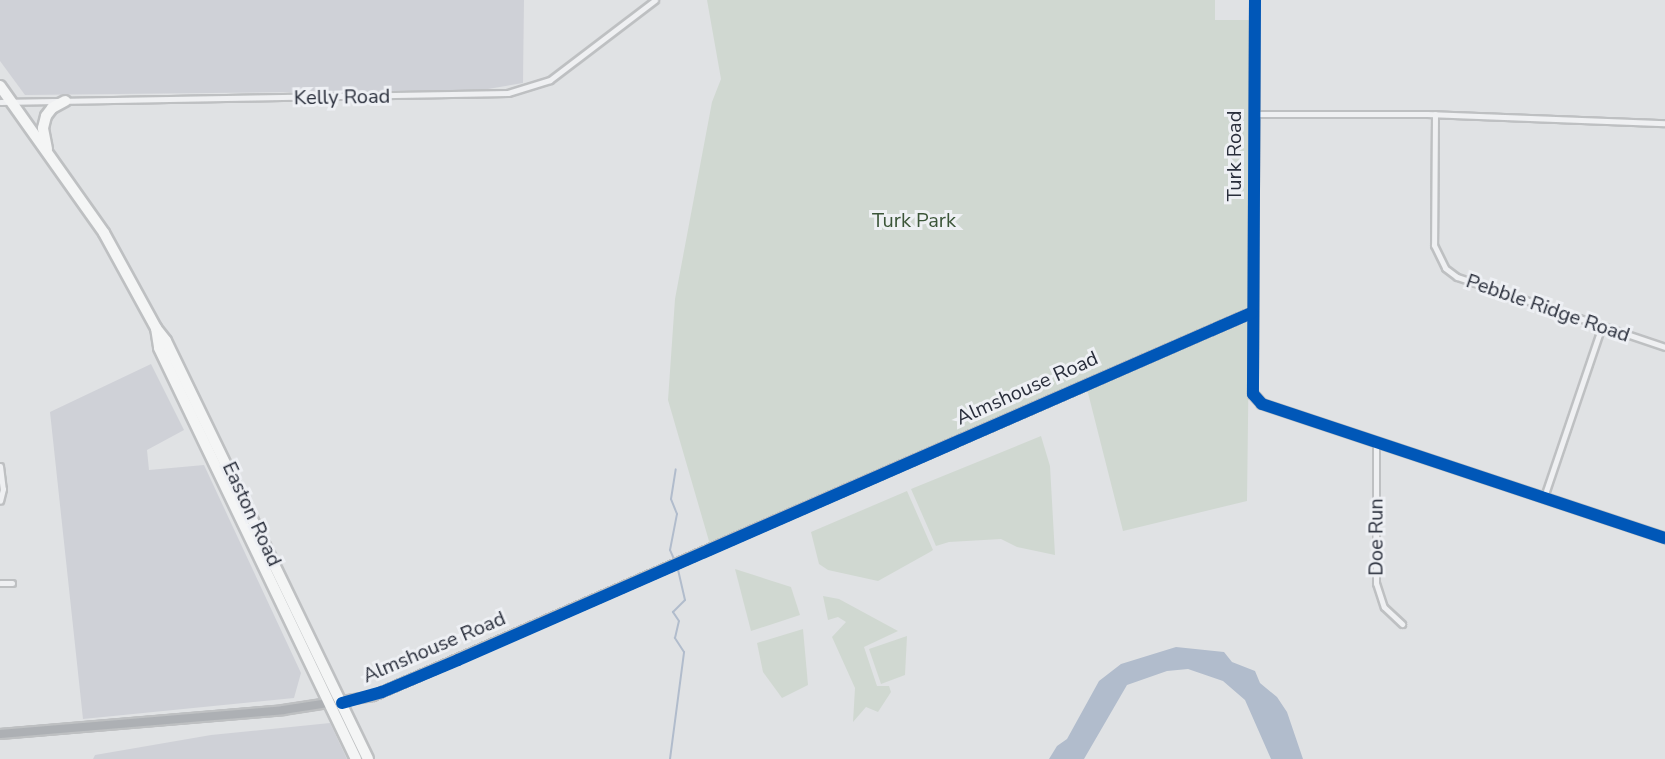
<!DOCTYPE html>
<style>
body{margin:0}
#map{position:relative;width:1665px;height:759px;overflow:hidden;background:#e0e2e4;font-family:"Nunito Sans",sans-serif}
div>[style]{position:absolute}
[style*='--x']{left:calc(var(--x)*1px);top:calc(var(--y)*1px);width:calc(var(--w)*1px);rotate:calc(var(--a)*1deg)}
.built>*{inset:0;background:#cfd1d7}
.green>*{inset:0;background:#d0d8d1}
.water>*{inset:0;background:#b1bccc}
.stream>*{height:2px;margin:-1px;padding:0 1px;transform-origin:1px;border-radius:1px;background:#b1bccc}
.roads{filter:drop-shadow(2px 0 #bec0c2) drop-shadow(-2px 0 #bec0c2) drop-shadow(0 2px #bec0c2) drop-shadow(0 -2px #bec0c2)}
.street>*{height:5px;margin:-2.5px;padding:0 2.5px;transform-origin:2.5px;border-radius:2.5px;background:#eff0f2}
.secondary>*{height:8px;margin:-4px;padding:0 4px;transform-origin:4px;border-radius:4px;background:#adb0b4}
.highway>*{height:10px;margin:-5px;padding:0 5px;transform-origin:5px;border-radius:5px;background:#f4f5f5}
.cycleway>*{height:12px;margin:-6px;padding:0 6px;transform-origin:6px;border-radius:6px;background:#0057b8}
span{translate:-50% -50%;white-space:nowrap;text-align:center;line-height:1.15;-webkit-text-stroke:6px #eef0f4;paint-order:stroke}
.street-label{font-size:20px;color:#292e3b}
.park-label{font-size:20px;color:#3b5538}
</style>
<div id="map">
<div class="built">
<div style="clip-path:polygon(0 0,524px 0,523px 83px,482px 90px,25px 95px,0 61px)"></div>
<div style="clip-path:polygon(151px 364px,184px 430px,147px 450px,149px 470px,204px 465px,301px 673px,294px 698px,83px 719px,50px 412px)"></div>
<div style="clip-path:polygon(330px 723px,347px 759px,93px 759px,95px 755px,211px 735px)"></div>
</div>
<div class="green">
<div style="clip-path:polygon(707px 0,1215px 0,1215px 20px,1253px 20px,1247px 501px,1123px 531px,1086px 385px,711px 548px,668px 400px,675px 299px,712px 102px,721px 79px)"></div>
<div style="clip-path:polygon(1041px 436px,1050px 466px,1055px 555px,1017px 547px,1001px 539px,949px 542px,936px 546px,911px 489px)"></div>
<div style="clip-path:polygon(907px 491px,933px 550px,930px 552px,878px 581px,828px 570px,819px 564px,811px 532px)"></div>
<div style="clip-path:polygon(735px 569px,791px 587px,800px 615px,751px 631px)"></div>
<div style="clip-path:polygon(823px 596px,839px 599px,898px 631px,864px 647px,877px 686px,889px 686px,891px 692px,878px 712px,866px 707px,853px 722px,855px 688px,832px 637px,846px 622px,838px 617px,828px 620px)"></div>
<div style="clip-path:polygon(803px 629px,808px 685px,782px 698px,763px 672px,757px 643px)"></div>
<div style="clip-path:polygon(907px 636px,905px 675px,881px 684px,869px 649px)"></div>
</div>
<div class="water">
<div style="clip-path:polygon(1176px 647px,1224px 652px,1232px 662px,1255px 671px,1260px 683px,1277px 697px,1287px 712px,1303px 759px,1271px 759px,1245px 700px,1223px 681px,1188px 669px,1167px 671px,1127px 685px,1084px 759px,1049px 759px,1057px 746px,1067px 739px,1099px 681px,1121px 664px)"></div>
</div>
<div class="stream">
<div style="--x:674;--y:559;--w:10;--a:-114"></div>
<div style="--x:670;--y:550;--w:37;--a:-79"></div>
<div style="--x:677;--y:514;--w:16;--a:-112"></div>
<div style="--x:671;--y:499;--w:30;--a:-81"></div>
<div style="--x:670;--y:759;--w:108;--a:-82.5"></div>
<div style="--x:684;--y:652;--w:17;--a:-123"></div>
<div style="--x:675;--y:638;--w:17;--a:-77"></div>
<div style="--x:679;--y:621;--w:11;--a:-124"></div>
<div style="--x:673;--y:612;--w:17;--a:-45"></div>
<div style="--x:685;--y:600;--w:32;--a:-103"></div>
</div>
<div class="roads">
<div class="street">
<div style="--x:0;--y:102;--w:508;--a:-1.01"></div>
<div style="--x:508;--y:93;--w:44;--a:-17.2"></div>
<div style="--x:550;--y:80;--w:132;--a:-37.3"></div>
<div style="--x:1255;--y:114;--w:172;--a:0"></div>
<div style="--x:1427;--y:114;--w:238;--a:2.2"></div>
<div style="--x:1435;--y:114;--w:131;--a:90.4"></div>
<div style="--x:1434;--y:245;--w:25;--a:64"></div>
<div style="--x:1445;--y:268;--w:15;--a:37"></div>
<div style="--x:1457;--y:277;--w:219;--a:18.6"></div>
<div style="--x:1376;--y:441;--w:142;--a:90"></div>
<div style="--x:1376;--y:583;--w:25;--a:72"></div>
<div style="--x:1384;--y:607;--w:25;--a:43"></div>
<div style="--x:0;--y:466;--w:23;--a:83"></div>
<div style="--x:3;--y:489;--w:12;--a:104"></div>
<div style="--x:1544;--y:497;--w:181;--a:-71.3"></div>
<div style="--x:0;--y:583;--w:12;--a:0"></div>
</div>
<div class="secondary">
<div style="--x:1255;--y:0;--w:394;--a:90.3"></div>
<div style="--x:1253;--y:394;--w:13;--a:48"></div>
<div style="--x:1262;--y:404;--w:425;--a:18.4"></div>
<div style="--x:0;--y:734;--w:284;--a:-4.8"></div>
<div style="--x:283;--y:710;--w:91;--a:-8.8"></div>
<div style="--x:373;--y:696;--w:958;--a:-23.57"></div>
</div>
<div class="highway">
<div style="--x:0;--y:86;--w:180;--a:54.7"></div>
<div style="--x:104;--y:233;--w:108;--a:61.3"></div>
<div style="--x:156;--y:328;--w:16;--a:52"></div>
<div style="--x:166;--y:341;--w:464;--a:64.2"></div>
<div style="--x:47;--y:149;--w:21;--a:-101"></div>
<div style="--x:43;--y:128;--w:12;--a:-76"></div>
<div style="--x:46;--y:116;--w:10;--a:-53"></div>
<div style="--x:52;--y:108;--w:15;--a:-28"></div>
<div style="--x:156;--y:328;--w:20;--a:81"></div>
<div style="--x:159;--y:348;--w:456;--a:64.4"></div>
</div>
</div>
<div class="cycleway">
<div style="--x:1255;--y:0;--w:394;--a:90.3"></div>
<div style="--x:1253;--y:394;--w:13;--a:48"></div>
<div style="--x:1262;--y:404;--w:425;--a:18.4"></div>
<div style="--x:342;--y:703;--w:41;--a:-15.4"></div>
<div style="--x:382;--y:692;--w:82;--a:-22.8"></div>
<div style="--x:458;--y:660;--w:866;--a:-23.63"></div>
</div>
<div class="street-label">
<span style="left:342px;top:97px;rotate:-1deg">Kelly Road</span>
<span style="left:1234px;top:156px;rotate:-90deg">Turk Road</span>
<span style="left:1548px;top:308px;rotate:19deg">Pebble Ridge Road</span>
<span style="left:1027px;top:388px;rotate:-24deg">Almshouse Road</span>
<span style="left:252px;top:514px;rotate:65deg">Easton Road</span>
<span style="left:1376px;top:537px;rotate:-90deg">Doe Run</span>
<span style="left:434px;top:647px;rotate:-23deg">Almshouse Road</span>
</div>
<div class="park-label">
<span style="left:914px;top:220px">Turk Park</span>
</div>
</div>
